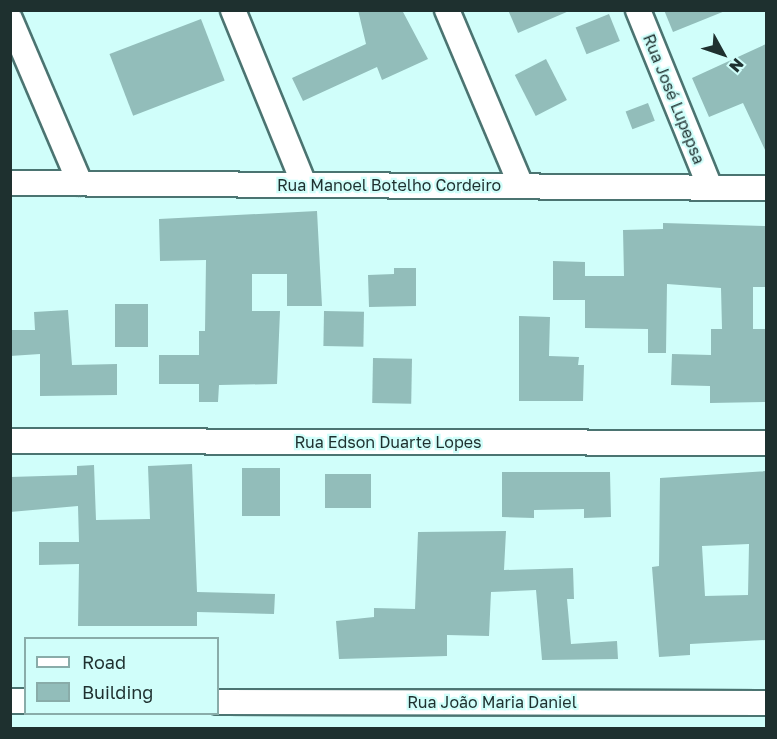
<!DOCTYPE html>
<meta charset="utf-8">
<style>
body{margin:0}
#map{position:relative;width:777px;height:739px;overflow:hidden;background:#d0fefa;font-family:"Golos Text",sans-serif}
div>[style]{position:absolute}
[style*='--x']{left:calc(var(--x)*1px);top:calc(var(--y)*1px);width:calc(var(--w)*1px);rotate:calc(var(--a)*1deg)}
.building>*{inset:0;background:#92bdba;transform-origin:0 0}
.roads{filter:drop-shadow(2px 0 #4b7471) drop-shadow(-2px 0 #4b7471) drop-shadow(0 2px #4b7471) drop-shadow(0 -2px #4b7471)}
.minor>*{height:24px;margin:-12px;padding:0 12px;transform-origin:12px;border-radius:12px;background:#fff}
span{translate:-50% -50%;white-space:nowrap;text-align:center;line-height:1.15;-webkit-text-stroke:4.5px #d0fefa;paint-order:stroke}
.street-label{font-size:16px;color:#1e302f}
.frame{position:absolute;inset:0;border:12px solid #1e302f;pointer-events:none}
.legend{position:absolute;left:24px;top:637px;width:195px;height:78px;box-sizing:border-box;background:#d0fefa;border:2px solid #89aca9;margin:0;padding:8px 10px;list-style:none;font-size:18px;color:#1e302f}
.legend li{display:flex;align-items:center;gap:12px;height:30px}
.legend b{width:30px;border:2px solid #89aca9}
.north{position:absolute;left:693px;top:24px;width:60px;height:60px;-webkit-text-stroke:4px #d0fefa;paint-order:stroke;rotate:130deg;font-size:16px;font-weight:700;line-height:24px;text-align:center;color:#1e302f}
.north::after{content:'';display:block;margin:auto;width:21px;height:27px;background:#1e302f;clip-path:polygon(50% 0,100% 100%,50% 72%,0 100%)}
</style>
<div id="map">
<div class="building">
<div style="clip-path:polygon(358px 10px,402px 10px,428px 59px,382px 80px,377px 67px,303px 101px,292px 78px,366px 44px)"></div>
<div style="clip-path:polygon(508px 10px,569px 10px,569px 11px,518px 33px)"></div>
<div style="clip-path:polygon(664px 10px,724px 10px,725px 11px,673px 32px)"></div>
<div style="left:609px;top:14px;width:29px;height:36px;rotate:68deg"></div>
<div style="left:201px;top:19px;width:66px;height:98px;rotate:69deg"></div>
<div style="clip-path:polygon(766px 44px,766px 152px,743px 103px,709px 117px,692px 78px)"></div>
<div style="left:546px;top:59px;width:46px;height:35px;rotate:63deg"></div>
<div style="left:648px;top:103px;width:19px;height:24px;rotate:69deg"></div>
<div style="clip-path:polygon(317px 211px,322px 306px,287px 306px,287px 274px,252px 274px,252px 311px,280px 311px,277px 384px,219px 385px,218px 402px,199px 402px,199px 384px,159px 384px,159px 355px,199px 355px,199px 331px,205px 331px,206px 260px,160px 261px,159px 219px)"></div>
<div style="clip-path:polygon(663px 223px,766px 226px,766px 287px,753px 287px,753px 329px,766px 329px,766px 402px,710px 403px,710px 386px,671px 385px,672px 354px,711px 355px,711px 329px,722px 329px,721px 288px,667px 284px,666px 353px,648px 353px,648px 329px,585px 328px,585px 300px,553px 300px,553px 261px,585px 262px,585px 276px,624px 276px,623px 230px,663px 229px)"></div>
<div style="clip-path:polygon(394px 268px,416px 268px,416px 306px,369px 307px,368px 275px,394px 274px)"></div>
<div style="left:115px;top:304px;width:33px;height:43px"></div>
<div style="clip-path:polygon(68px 310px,72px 365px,117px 364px,117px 395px,40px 396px,40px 354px,10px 356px,10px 330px,35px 330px,34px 312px)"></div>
<div style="left:324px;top:311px;width:40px;height:35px;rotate:1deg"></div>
<div style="clip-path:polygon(519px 316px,550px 317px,549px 356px,579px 357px,578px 365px,584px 365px,583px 401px,519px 401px)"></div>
<div style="left:373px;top:358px;width:39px;height:45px;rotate:1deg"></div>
<div style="clip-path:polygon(192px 464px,197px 592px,275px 594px,274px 614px,197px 612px,197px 626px,78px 626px,79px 564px,39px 565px,39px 542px,79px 542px,78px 506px,10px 512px,10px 477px,77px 475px,77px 466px,94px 465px,96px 520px,150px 519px,148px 466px)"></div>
<div style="left:242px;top:468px;width:38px;height:48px"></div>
<div style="clip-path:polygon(evenodd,766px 471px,766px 640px,690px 644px,690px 655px,659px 657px,652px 567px,659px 566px,660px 478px,766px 471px,749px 544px,748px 595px,705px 596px,702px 546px,749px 544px)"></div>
<div style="clip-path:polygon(502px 472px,610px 472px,611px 517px,584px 518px,584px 509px,534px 510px,534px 518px,502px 517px)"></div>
<div style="left:325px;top:474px;width:46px;height:34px"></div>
<div style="clip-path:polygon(506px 531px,504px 570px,573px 568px,574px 599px,567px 599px,571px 644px,617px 641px,618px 659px,542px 660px,536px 590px,491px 592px,489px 636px,447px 635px,447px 656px,339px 659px,336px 621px,374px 617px,374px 608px,415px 609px,418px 532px)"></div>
</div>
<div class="roads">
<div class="minor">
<div style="--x:233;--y:10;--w:188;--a:67.8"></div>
<div style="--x:447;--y:10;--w:190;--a:67.1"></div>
<div style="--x:638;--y:10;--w:191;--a:67.9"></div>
<div style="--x:10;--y:19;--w:178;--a:66.9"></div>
<div style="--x:10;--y:183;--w:756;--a:0.38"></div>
<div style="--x:10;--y:441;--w:756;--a:0.15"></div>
<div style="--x:10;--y:701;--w:16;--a:0"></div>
<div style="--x:218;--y:702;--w:548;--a:0.1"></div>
</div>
</div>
<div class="street-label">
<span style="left:674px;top:99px;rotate:68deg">Rua José Lupepsa</span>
<span style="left:389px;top:185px">Rua Manoel Botelho Cordeiro</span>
<span style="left:388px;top:442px">Rua Edson Duarte Lopes</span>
<span style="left:492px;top:702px">Rua João Maria Daniel</span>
</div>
<div class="frame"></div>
<ul class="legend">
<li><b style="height:8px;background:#fff"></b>Road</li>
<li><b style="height:16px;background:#92bdba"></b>Building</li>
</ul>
<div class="north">N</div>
</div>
